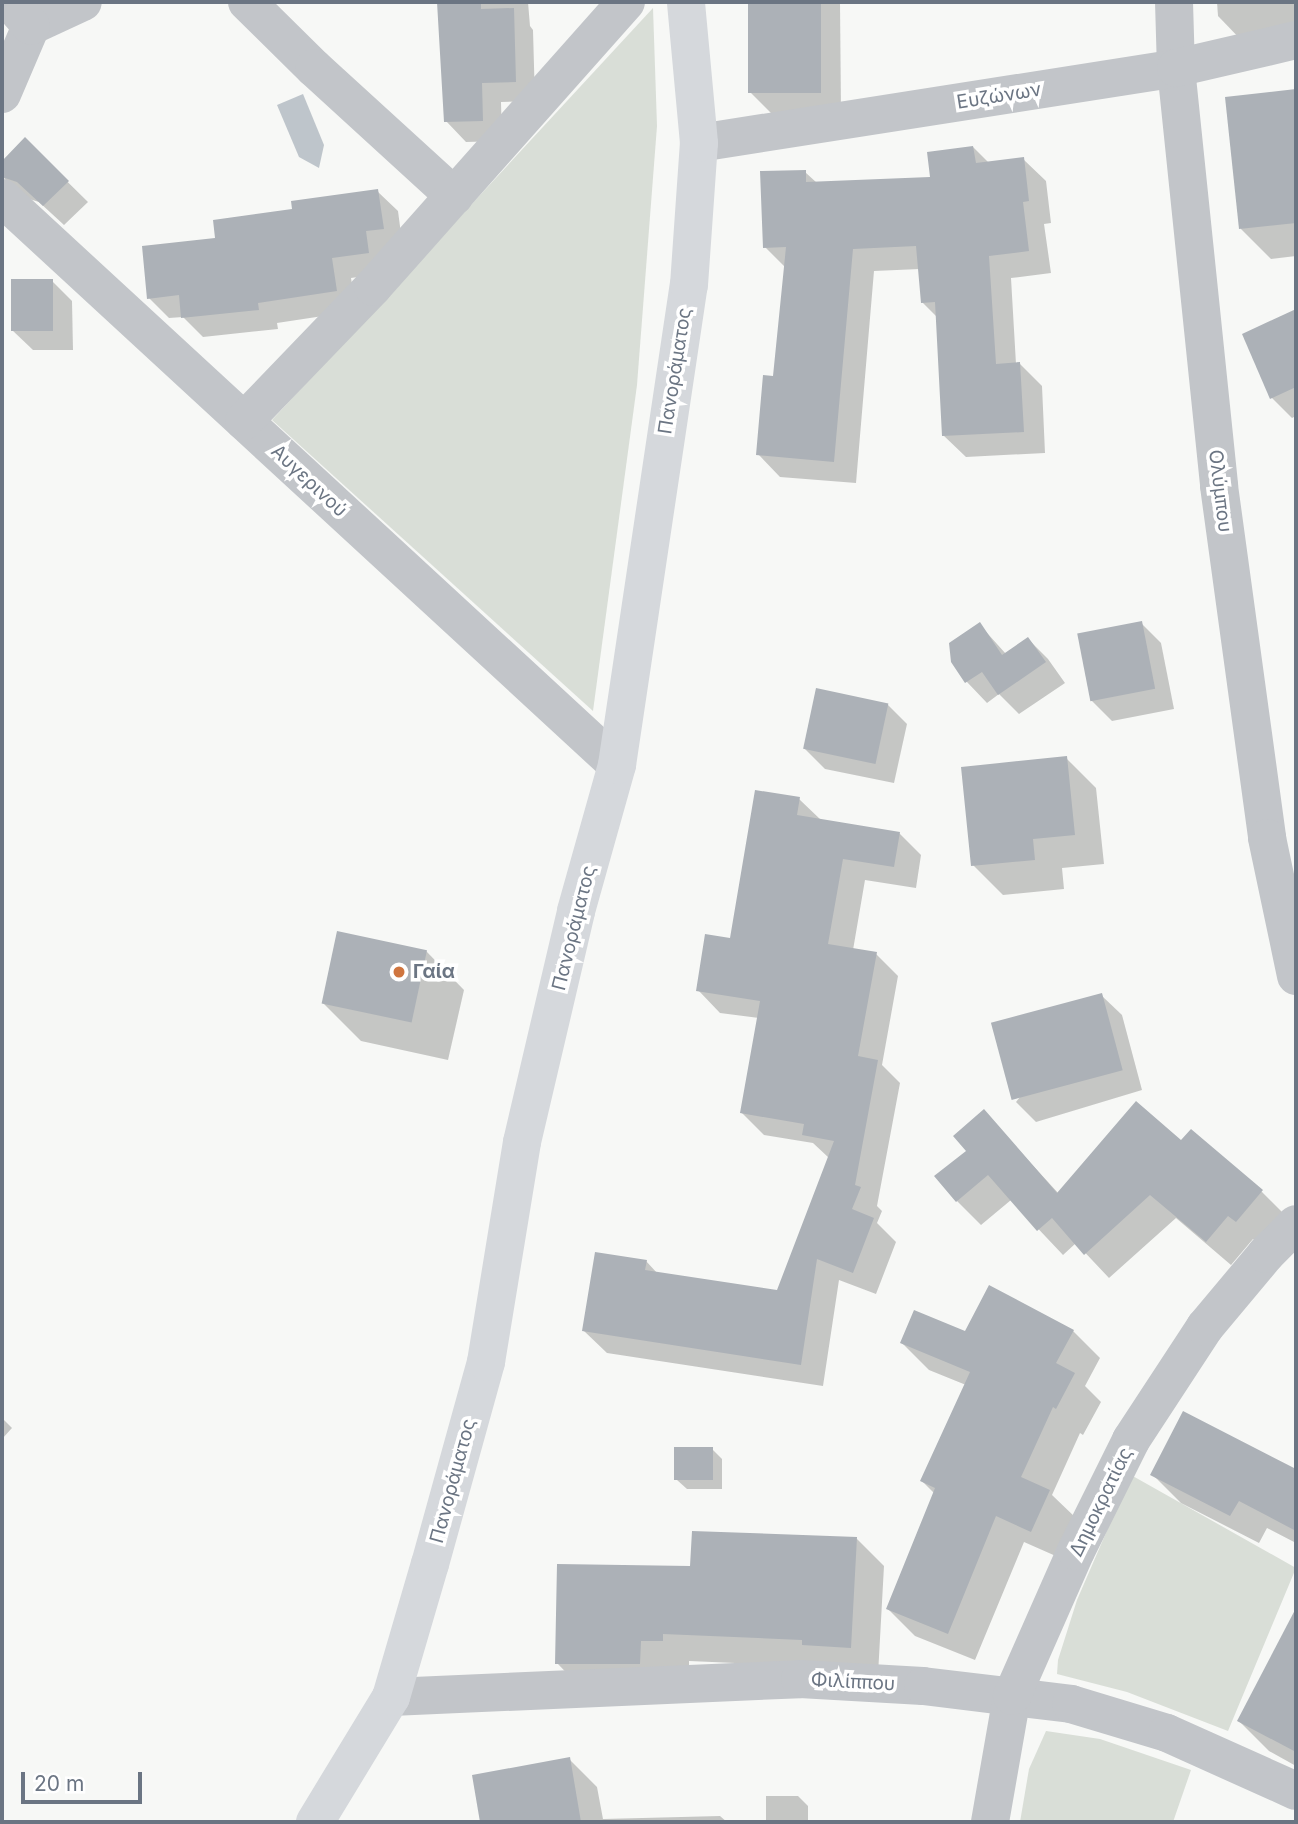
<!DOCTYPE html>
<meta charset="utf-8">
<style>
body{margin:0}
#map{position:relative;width:1298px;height:1824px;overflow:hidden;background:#f7f8f6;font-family:Inter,sans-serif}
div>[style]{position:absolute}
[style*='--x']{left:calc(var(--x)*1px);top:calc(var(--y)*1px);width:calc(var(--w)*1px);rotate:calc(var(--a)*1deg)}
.green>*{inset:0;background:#d9ded7}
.water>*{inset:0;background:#bec5cb}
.shadow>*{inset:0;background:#0003}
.building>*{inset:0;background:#acb1b7;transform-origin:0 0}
.minor>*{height:38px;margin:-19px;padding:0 19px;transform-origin:19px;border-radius:19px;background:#c2c5c9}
.major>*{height:38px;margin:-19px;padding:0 19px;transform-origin:19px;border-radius:19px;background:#d5d8dc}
.dots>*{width:19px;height:19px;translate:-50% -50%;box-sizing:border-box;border:4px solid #fff;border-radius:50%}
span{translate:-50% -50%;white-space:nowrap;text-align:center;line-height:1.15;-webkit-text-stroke:7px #fff;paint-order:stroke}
.street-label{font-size:19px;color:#6b7583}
.poi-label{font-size:19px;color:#6b7583;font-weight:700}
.left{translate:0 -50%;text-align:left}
.frame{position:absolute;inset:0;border:4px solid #6b7583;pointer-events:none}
.scale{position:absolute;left:21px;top:1772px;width:121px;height:32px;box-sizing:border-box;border:4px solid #6b7583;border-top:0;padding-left:9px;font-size:21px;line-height:24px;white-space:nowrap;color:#6b7583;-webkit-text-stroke:5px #fff;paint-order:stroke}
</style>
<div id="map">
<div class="green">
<div style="clip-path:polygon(653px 8px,657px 126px,637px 385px,593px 711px,272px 420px)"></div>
<div style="clip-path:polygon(1131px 1475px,1296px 1568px,1228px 1731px,1127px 1692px,1057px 1674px,1058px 1660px,1077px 1600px)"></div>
<div style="clip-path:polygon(1046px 1731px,1100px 1739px,1191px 1770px,1173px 1822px,1020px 1822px,1029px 1769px)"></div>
</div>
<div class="water">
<div style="clip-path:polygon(303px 94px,324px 145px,319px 168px,299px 157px,277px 105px)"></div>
</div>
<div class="shadow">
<div style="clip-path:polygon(439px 2px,528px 2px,530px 26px,533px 30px,535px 101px,501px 102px,502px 141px,466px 142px,446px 121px)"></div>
<div style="clip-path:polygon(752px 2px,840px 2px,841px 113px,771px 113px,751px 93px)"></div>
<div style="clip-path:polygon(1217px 2px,1296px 2px,1296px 23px,1245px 44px,1218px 16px)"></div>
<div style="clip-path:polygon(1296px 91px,1296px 256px,1271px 259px,1241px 229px,1227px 99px)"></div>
<div style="clip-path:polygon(25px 140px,88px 202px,64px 225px,39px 202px,23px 197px,2px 176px,2px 163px)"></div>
<div style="clip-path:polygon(973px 147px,989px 163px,1023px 159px,1046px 181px,1051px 223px,1044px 224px,1051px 273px,1011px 278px,1016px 364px,1020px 364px,1042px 386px,1045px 453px,966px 457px,943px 435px,937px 317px,922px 302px,920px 269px,874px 271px,856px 483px,780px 477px,758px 454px,775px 378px,786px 268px,765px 247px,805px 172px,817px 183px,932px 178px)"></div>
<div style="clip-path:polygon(377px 191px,398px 211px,403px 249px,388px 273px,351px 278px,356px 311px,277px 323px,278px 329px,203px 337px,183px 317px,169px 318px,149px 298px,217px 240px,293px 211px)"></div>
<div style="clip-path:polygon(52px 281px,72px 301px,73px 350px,33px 350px,12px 330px)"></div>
<div style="clip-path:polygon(1296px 311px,1296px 416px,1292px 418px,1272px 398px,1244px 335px)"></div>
<div style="clip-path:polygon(1141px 623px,1161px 643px,1174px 709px,1112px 721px,1091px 700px)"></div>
<div style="clip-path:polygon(979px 624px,1006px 654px,1028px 639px,1048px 659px,1065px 683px,1019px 714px,999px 694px,987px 703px,967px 682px,953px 662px)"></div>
<div style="clip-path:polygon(887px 704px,907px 724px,894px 783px,825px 769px,805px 749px)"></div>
<div style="clip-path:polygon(1066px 758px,1096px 788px,1104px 864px,1062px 868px,1064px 889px,1003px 895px,973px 865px)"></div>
<div style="clip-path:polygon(799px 799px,821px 820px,899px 833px,921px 855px,916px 888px,865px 880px,853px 950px,876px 954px,898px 976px,882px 1065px,900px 1083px,877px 1206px,882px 1211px,877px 1223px,896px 1242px,876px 1294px,839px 1280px,823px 1386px,607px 1353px,584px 1331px,646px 1261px,658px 1274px,778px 1292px,829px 1158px,813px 1143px,764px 1135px,742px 1113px,759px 1018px,720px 1013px,698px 990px,732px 940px)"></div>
<div style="clip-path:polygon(426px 951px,464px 990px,448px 1060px,361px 1041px,323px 1003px)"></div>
<div style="clip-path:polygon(1101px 995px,1122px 1015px,1142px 1090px,1036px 1122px,1016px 1102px)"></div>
<div style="clip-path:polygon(984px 1112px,1059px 1194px,1181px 1143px,1262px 1192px,1286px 1216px,1261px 1245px,1253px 1239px,1231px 1265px,1176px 1218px,1109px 1278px,1076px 1243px,1063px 1255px,1011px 1200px,981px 1225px,957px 1201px,969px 1151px)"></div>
<div style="clip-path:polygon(1073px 1331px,1100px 1358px,1085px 1386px,1101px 1402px,1083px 1435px,1080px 1433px,1052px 1495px,1076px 1518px,1058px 1557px,1024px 1542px,975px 1660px,915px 1636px,888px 1609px,935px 1494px,922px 1481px,966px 1385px,929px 1370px,902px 1343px,965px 1333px)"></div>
<div style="clip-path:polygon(1184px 1413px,1296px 1471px,1296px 1543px,1267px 1528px,1259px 1543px,1181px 1503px,1153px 1475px)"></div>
<div style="clip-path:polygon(2px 1418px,12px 1428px,2px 1439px)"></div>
<div style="clip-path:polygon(712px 1449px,722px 1459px,722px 1489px,687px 1489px,677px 1480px)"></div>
<div style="clip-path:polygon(857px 1539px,884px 1566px,878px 1675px,826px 1667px,689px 1661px,689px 1668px,584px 1691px,557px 1663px,692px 1568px)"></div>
<div style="clip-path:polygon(1296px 1652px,1296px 1766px,1269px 1751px,1239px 1721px)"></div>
<div style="clip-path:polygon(569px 1759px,597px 1787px,603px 1819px,720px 1816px,727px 1822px,482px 1822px,474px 1776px)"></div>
<div style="clip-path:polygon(766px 1796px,798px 1796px,808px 1806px,808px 1822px,766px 1822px)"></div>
</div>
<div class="building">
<div style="clip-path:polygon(437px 2px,481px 2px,481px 9px,514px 8px,516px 82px,482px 83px,483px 121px,444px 122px)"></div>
<div style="left:821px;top:3px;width:90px;height:73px;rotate:90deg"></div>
<div style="clip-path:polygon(1296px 89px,1296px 223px,1239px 229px,1225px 97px)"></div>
<div style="clip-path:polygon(25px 137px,69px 181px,43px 206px,17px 182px,2px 177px,2px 161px)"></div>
<div style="clip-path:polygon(973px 146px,976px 163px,1024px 157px,1029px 201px,1023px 202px,1029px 251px,989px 256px,996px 364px,1020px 362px,1024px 432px,942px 436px,935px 302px,921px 303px,916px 246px,853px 249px,834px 462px,756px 455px,763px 375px,773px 376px,786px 247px,763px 248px,760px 171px,806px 170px,806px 182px,930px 177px,927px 152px)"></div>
<div style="clip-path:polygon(378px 189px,384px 229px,366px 231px,369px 253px,332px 258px,337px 291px,258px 303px,259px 310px,181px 318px,179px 295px,147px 299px,142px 246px,215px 238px,213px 220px,292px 209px,291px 201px)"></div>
<div style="left:11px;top:279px;width:42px;height:52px"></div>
<div style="clip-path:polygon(1296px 309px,1296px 387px,1270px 399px,1242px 334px)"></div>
<div style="left:1142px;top:621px;width:69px;height:66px;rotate:79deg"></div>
<div style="clip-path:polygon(980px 622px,1002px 655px,1028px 637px,1046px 662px,998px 695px,982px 672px,965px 683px,951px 662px,949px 643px)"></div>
<div style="left:816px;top:688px;width:74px;height:62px;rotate:12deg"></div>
<div style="clip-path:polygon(1067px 756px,1075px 835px,1033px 839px,1035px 860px,971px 866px,961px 767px)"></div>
<div style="clip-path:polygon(755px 790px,800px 797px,797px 815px,900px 832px,894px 867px,843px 859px,828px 944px,877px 952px,858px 1056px,878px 1060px,855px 1185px,861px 1187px,852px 1209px,874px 1218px,853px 1273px,817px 1259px,801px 1365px,582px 1331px,595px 1252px,647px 1260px,645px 1270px,777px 1290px,834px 1141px,802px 1135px,804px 1124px,740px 1113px,760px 1001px,696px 991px,705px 934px,730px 938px)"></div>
<div style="left:337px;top:931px;width:92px;height:74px;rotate:12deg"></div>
<div style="left:1102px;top:993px;width:80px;height:115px;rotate:75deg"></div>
<div style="clip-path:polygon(1136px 1101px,1181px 1140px,1191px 1129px,1263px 1190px,1236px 1222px,1228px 1216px,1206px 1242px,1150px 1195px,1084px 1255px,1052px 1218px,1037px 1231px,988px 1175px,956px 1202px,934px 1176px,966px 1151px,953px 1136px,984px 1109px,1057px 1193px)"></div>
<div style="clip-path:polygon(989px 1285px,1074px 1330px,1056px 1363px,1075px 1373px,1056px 1409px,1053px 1407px,1021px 1477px,1050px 1490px,1031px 1532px,996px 1516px,948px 1634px,886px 1609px,935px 1488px,920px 1481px,970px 1372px,900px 1343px,914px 1310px,965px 1331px)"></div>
<div style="clip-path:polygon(1183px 1411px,1296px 1469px,1296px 1531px,1239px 1501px,1230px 1516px,1150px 1475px)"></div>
<div style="left:674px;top:1447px;width:39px;height:33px"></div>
<div style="clip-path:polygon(692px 1531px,857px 1537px,851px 1648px,802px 1645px,802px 1640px,663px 1634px,663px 1641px,641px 1641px,640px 1664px,555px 1664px,557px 1564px,690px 1566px)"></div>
<div style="clip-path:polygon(1296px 1608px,1296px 1752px,1237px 1721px)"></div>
<div style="clip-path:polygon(570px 1757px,581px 1822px,480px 1822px,472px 1775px)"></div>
</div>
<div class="minor">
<div style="--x:247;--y:2;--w:94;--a:44.6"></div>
<div style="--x:314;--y:68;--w:190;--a:42.4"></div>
<div style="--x:1174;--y:2;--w:66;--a:88.3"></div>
<div style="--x:1176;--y:68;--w:420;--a:84.1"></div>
<div style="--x:1219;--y:486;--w:355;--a:82.2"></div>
<div style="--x:1267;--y:838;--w:141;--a:78.1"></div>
<div style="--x:31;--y:26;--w:57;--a:-24.8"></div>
<div style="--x:2;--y:94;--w:74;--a:-66.9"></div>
<div style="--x:31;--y:26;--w:32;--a:-131"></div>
<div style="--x:699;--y:143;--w:483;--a:-8.9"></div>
<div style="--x:1176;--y:68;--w:123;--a:-13.1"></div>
<div style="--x:2;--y:198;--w:836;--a:42.67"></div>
<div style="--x:244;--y:421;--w:186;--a:-46.1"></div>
<div style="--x:373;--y:287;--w:381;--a:-48.4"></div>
<div style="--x:391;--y:1697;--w:409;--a:-2.5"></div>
<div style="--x:800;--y:1679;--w:123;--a:3.3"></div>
<div style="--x:923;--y:1686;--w:149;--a:6.9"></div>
<div style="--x:1071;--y:1704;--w:100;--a:16.8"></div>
<div style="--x:1167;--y:1733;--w:141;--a:24.2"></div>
<div style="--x:990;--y:1822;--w:128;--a:-80.1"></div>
<div style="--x:1012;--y:1696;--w:158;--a:-66.2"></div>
<div style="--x:1076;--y:1551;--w:124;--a:-63.6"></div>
<div style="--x:1131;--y:1440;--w:135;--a:-56.8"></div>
<div style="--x:1205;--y:1327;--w:95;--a:-50.1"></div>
<div style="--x:1266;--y:1254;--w:42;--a:-45"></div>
</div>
<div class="major">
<div style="--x:315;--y:1822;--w:146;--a:-58.7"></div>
<div style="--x:391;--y:1697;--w:139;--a:-73.7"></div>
<div style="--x:430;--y:1564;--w:210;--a:-74.5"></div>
<div style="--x:486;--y:1362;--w:223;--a:-80.7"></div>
<div style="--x:522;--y:1142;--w:237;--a:-76.8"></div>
<div style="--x:576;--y:911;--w:152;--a:-74.3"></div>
<div style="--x:617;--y:765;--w:485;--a:-81.5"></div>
<div style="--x:689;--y:285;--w:142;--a:-86"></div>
<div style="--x:699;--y:143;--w:142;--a:-95.3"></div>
</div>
<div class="dots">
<div style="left:399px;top:972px;background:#cf753f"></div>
</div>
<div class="street-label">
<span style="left:999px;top:96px;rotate:-9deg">Ευζώνων</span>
<span style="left:675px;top:371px;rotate:-81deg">Πανοράματος</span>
<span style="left:309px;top:481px;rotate:43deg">Αυγερινού</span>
<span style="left:1220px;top:491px;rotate:83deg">Ολύμπου</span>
<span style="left:574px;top:928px;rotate:-76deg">Πανοράματος</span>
<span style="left:453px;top:1481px;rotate:-75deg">Πανοράματος</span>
<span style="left:1101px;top:1502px;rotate:-64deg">Δημοκρατίας</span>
<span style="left:853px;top:1682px;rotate:3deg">Φιλίππου</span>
</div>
<div class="poi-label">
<span class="left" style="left:413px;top:972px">Γαία</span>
</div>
<div class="frame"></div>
<div class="scale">20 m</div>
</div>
